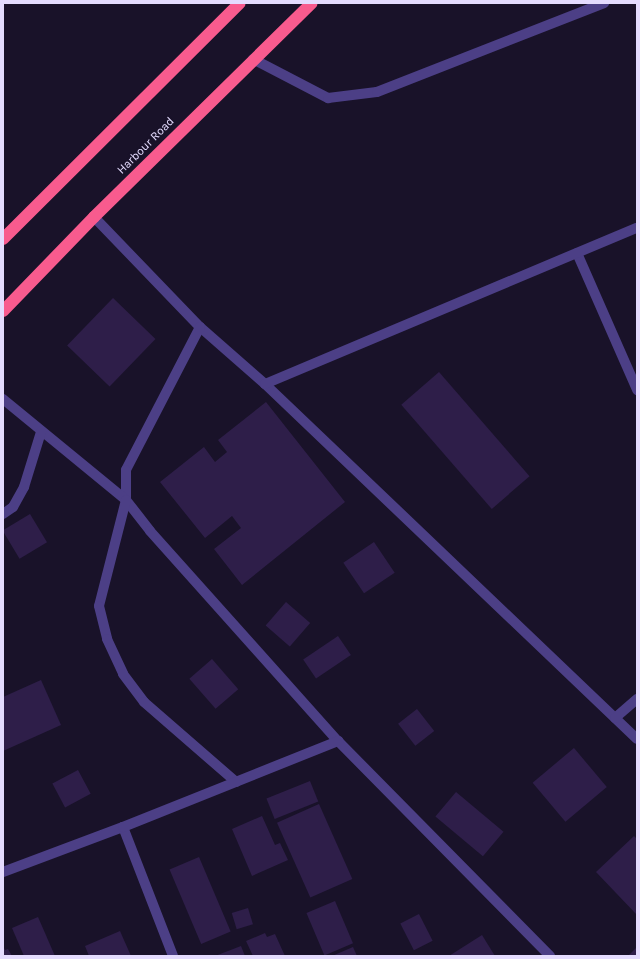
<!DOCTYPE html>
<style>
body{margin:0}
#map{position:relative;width:640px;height:959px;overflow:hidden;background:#191229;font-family:Karla,sans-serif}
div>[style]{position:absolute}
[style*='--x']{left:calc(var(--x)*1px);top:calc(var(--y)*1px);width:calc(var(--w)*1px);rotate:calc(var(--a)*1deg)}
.building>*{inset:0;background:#2e1e49;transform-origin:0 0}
.minor>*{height:10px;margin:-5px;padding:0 5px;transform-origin:5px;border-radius:5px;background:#4c3f86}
.highway>*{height:12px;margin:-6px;padding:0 6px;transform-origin:6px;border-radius:6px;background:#f85b8e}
span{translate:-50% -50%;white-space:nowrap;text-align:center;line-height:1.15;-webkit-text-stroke:3.5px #191229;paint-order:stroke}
.street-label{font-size:12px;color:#e4dbfe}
.frame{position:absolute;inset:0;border:4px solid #e4dbfe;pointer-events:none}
</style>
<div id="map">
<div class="building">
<div style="left:113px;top:298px;width:59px;height:66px;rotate:44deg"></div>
<div style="left:439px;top:372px;width:138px;height:50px;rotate:49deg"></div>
<div style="clip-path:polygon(266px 402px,345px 502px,242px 585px,214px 549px,241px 528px,232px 516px,205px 538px,160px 482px,204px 447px,215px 462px,227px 452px,218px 440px)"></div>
<div style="left:30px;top:514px;width:33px;height:32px;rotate:59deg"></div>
<div style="left:374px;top:542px;width:37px;height:37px;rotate:56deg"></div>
<div style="left:286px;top:602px;width:32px;height:31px;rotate:41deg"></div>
<div style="left:338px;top:636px;width:23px;height:42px;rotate:56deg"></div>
<div style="left:212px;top:659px;width:40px;height:30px;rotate:49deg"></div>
<div style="clip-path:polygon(41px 680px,61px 725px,3px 751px,3px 697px)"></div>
<div style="left:417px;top:709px;width:28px;height:24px;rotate:52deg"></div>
<div style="left:574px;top:748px;width:51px;height:54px;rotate:50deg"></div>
<div style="left:78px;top:770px;width:27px;height:29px;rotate:62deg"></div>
<div style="left:310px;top:781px;width:22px;height:47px;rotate:68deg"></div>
<div style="left:456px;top:792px;width:62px;height:32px;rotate:40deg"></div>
<div style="left:319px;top:804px;width:82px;height:46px;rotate:66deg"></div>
<div style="clip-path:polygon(262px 816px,275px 845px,280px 843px,288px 860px,252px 876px,232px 829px)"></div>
<div style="clip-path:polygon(634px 836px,637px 839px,637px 915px,596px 872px)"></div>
<div style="left:199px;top:857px;width:81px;height:32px;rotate:67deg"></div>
<div style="left:335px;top:901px;width:46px;height:31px;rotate:67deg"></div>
<div style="left:248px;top:908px;width:17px;height:17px;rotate:73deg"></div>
<div style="left:419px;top:914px;width:30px;height:21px;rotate:63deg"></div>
<div style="clip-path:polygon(38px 917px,55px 956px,24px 956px,12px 928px)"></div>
<div style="clip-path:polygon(120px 931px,131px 956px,89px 956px,85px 946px)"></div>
<div style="clip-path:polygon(265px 933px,267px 937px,275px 934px,285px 956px,253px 956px,246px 941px)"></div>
<div style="clip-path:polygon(482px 935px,495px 956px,449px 956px)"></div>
<div style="clip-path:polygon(3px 946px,5px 950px,8px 949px,12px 956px,3px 956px)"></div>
<div style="clip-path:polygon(241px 946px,245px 956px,215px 956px)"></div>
<div style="clip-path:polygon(353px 947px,357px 956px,332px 956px)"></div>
<div style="clip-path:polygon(637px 947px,637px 956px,628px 956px)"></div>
</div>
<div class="minor">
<div style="--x:253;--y:59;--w:85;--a:27.5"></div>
<div style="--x:328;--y:98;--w:49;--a:-7"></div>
<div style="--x:377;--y:92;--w:244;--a:-21.4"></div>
<div style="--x:94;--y:217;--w:153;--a:46.1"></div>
<div style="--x:200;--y:327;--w:86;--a:41.2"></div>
<div style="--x:265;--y:384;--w:514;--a:43.66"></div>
<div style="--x:577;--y:253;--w:150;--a:66.3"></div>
<div style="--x:200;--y:327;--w:161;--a:117.4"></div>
<div style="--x:126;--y:470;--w:30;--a:90"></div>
<div style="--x:126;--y:500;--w:39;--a:52"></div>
<div style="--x:150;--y:531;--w:282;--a:48.2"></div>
<div style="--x:338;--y:741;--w:302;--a:45.4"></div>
<div style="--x:265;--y:384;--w:403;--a:-22.8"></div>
<div style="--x:3;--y:399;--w:159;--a:39.4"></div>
<div style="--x:126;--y:500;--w:109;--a:104.3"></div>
<div style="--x:99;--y:606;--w:34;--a:76"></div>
<div style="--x:107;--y:639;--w:38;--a:65"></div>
<div style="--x:123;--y:674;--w:35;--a:53"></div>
<div style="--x:144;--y:702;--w:122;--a:41"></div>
<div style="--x:3;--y:514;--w:12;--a:-35"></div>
<div style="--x:13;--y:507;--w:23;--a:-61"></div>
<div style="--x:24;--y:487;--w:58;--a:-72.8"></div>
<div style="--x:615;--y:718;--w:29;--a:-41"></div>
<div style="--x:123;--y:827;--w:138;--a:68.8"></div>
<div style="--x:3;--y:872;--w:128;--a:-20.6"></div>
<div style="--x:123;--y:827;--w:232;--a:-21.8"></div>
</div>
<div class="highway">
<div style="--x:3;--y:239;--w:334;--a:-44.9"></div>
<div style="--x:3;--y:311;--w:131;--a:-45.9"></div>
<div style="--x:94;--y:217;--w:305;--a:-44.5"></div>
</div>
<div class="street-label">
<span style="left:146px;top:146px;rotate:-45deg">Harbour Road</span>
</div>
<div class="frame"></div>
</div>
